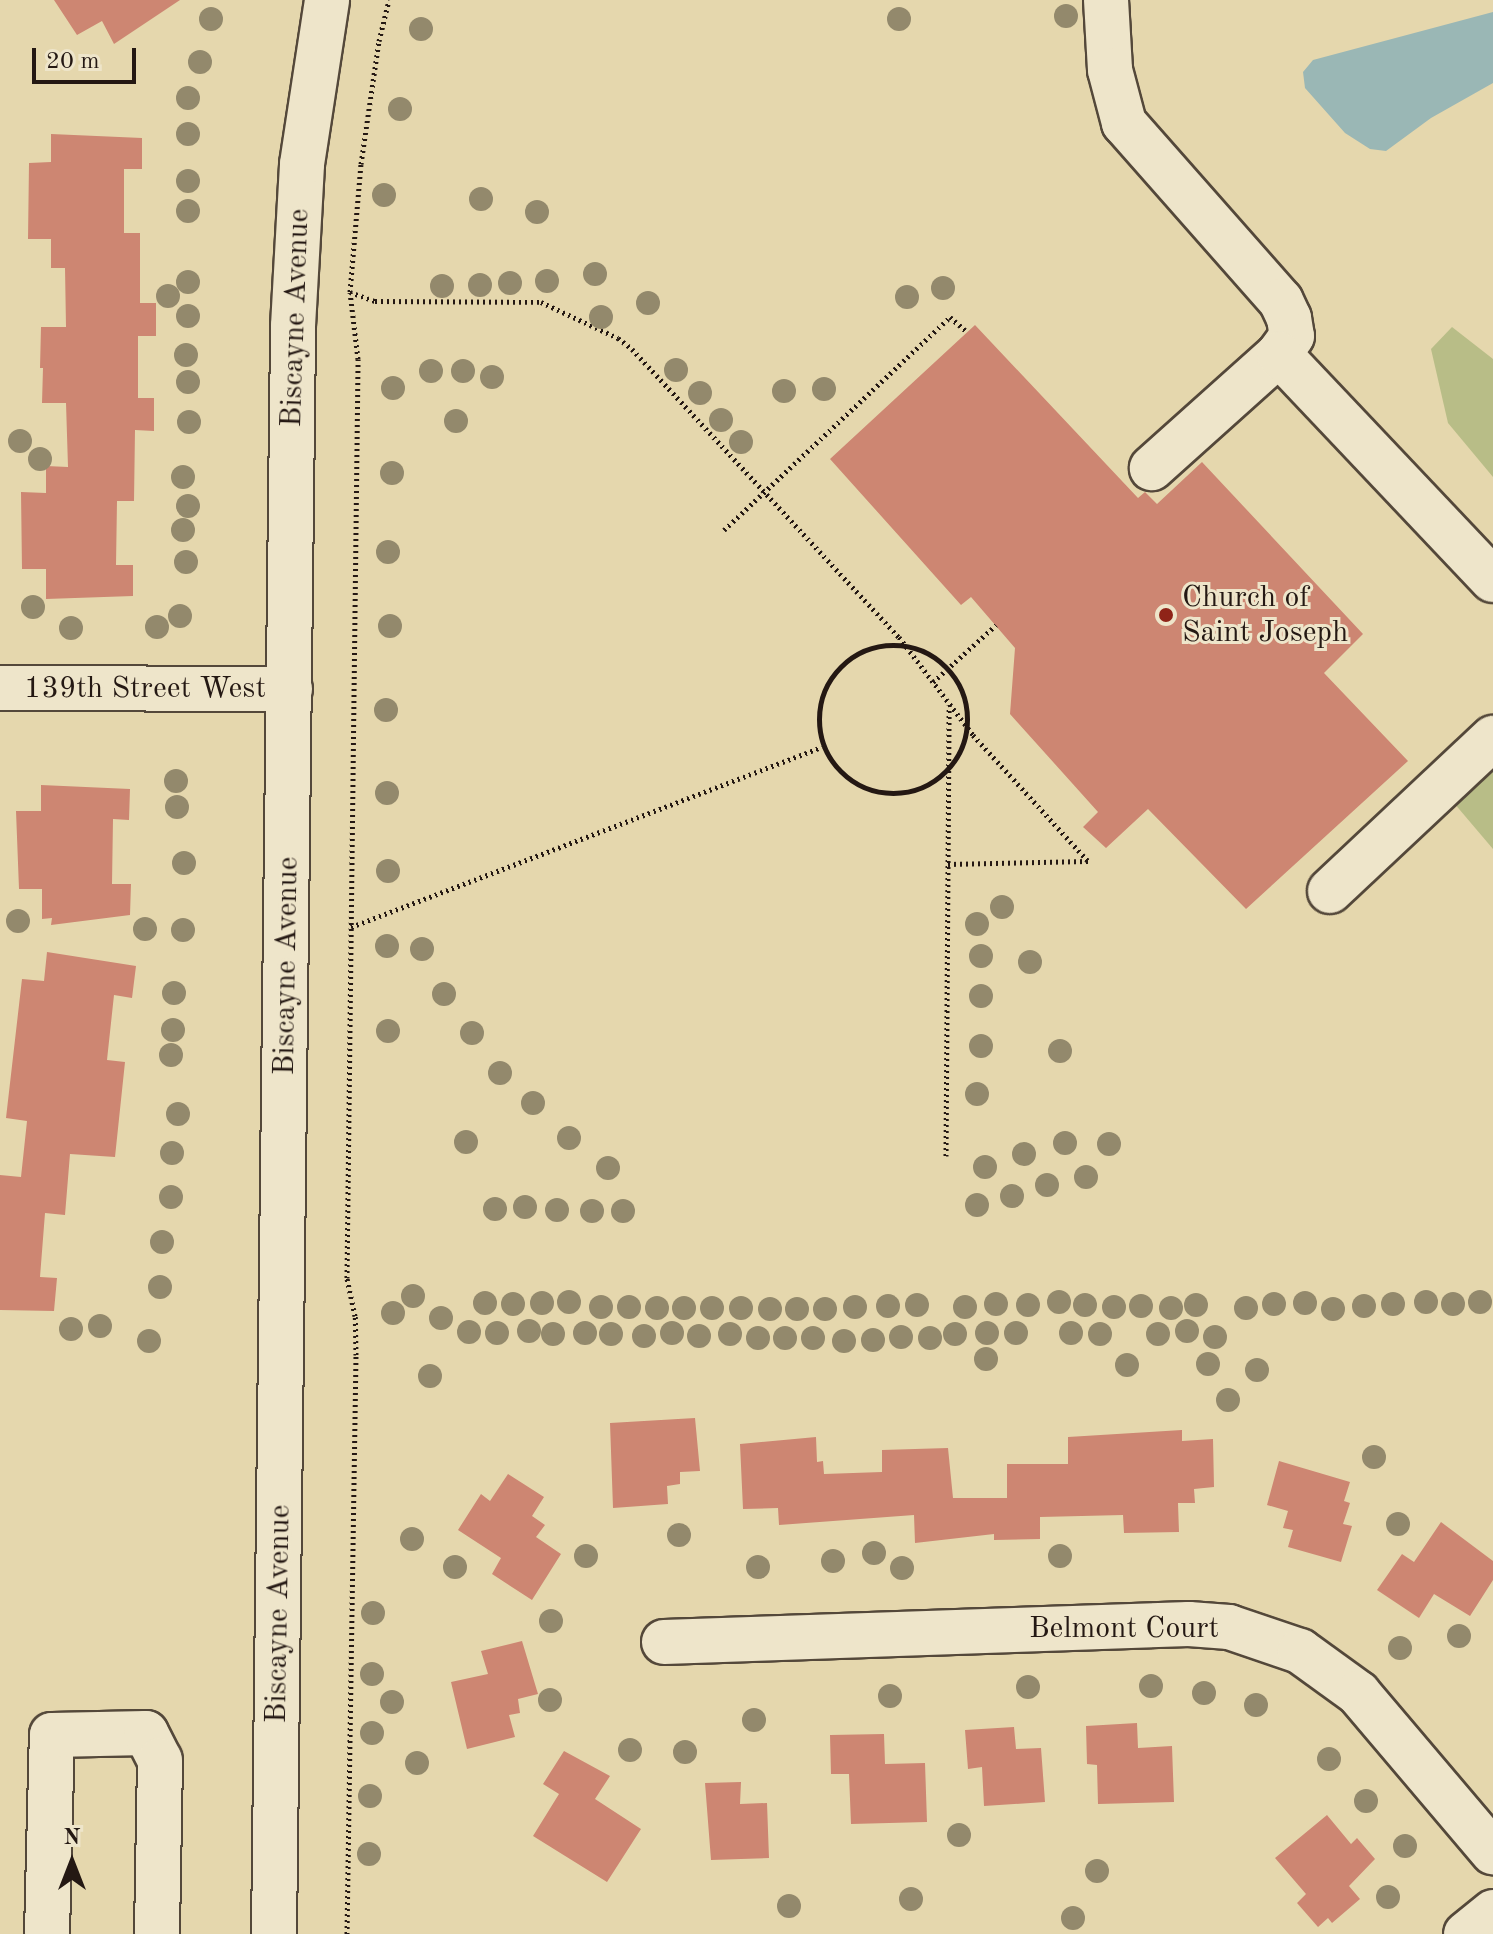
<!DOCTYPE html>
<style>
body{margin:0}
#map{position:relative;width:1493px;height:1934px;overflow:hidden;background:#e5d7ad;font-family:"Old Standard TT",serif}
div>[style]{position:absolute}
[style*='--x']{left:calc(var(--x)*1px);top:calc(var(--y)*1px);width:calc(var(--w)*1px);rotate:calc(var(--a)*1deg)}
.green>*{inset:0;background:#b8bd87}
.water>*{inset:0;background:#9ab7b5}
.building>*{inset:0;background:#cd8672}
.path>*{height:5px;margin-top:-2.5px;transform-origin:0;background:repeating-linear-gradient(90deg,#241813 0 2px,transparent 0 6px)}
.path>.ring{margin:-2.5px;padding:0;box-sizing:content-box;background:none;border:5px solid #241813;border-radius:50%}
.roads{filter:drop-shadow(2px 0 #54483a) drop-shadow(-2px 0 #54483a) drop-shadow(0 2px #54483a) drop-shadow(0 -2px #54483a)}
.minor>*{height:44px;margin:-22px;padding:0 22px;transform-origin:22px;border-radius:22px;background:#eee5ca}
.trees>*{width:24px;height:24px;margin:-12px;border-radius:50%;background:#93896c}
.dots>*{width:22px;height:22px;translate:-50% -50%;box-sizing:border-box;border:4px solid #eee5ca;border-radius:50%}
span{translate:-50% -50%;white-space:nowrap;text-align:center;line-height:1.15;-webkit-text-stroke:6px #eee5ca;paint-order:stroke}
.street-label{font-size:30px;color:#241813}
.poi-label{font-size:30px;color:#241813}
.left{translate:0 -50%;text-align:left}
.north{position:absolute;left:32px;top:1822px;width:80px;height:80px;-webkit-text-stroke:6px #eee5ca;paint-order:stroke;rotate:0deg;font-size:22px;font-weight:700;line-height:32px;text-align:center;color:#241813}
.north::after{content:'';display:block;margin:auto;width:28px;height:36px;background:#241813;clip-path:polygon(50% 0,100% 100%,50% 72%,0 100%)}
.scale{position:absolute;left:32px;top:48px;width:104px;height:36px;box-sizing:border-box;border:4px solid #241813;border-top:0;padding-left:10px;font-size:24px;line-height:28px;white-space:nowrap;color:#241813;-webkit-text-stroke:6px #eee5ca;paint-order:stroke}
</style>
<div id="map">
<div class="green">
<div style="clip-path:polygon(1452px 327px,1493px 359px,1493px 477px,1448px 423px,1431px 349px)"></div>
<div style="clip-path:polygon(1493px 750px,1493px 849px,1448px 796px)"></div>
</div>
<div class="water">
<div style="clip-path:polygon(1493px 12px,1493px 83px,1431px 118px,1386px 151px,1370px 149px,1345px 133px,1305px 88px,1303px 72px,1313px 60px)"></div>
</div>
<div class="building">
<div style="clip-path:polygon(54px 0,180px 0,114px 44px,102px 21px,77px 35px)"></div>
<div style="clip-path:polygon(51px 134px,142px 138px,142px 169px,124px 169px,124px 233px,140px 233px,140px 303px,156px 303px,156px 336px,138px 336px,138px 398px,154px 398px,154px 431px,135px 430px,134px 501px,117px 501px,116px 565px,133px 565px,133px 596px,46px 599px,46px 569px,22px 569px,21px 492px,46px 493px,46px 466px,68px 467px,66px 403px,42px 403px,43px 368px,40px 368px,41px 327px,66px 327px,65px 268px,51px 268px,51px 239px,28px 239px,29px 163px,51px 162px)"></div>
<div style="clip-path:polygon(975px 325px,1138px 498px,1145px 492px,1157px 504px,1202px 462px,1363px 634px,1324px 673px,1408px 761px,1246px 909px,1148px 809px,1106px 848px,1083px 827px,1098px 812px,1010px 714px,1015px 648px,971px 597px,961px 605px,830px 459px)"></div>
<div style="clip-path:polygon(41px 785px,130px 789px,129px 820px,113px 819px,112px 884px,131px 884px,130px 915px,51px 925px,52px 918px,42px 919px,42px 889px,19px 889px,16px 811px,41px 811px)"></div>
<div style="clip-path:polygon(47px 952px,136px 966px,132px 998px,114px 995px,107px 1060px,125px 1062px,115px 1157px,70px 1154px,65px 1215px,45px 1213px,40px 1277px,57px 1278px,54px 1311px,0 1310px,0 1175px,21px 1177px,27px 1121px,6px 1118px,22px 979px,44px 981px)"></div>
<div style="clip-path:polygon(695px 1418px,700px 1471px,680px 1472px,680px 1484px,667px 1486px,668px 1504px,613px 1508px,610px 1423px)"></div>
<div style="clip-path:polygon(1182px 1430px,1182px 1441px,1213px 1439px,1214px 1487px,1194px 1489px,1195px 1503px,1178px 1503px,1179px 1532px,1124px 1533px,1123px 1515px,1040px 1517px,1040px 1539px,994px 1540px,994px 1534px,915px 1543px,914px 1515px,779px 1525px,778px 1508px,743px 1509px,740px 1444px,816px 1437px,817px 1462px,823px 1461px,824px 1474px,882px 1472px,882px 1450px,948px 1448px,953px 1498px,1007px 1498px,1007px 1464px,1068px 1464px,1068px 1437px)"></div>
<div style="clip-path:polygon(1279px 1461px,1350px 1482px,1344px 1501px,1350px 1503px,1343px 1524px,1352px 1526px,1341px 1562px,1288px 1547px,1293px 1530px,1283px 1528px,1288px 1511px,1267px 1505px)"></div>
<div style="clip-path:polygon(508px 1474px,544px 1497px,532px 1516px,545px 1525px,536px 1537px,561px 1554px,532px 1600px,492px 1574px,501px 1558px,458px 1530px,481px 1494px,490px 1501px)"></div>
<div style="clip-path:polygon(1441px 1522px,1493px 1561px,1493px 1580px,1470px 1616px,1434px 1594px,1419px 1618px,1377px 1590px,1402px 1554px,1414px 1562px)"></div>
<div style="clip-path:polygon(522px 1641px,538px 1694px,518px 1699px,520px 1713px,509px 1715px,515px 1737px,467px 1749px,451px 1682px,488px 1674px,481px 1651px)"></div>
<div style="clip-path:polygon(1137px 1723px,1138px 1748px,1172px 1746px,1174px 1802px,1098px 1804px,1097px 1765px,1087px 1764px,1086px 1726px)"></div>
<div style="clip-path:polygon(1014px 1727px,1016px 1749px,1041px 1748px,1045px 1802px,984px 1806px,982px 1767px,968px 1769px,965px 1730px)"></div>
<div style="clip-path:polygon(884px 1734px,885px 1764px,925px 1763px,927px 1822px,851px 1824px,849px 1774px,831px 1774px,830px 1735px)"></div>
<div style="clip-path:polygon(564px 1751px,610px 1776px,595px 1799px,641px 1829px,607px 1882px,533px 1836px,559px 1794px,543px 1784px)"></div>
<div style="clip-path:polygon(741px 1782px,740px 1804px,767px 1803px,769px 1858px,711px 1860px,705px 1783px)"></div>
<div style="clip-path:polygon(1327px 1815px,1351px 1844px,1357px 1838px,1375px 1859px,1349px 1886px,1360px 1899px,1332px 1923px,1328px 1918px,1318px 1927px,1297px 1903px,1306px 1894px,1275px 1858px)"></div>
</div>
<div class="path">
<div style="--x:350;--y:292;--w:27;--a:20"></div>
<div style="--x:375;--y:301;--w:166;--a:0.3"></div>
<div style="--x:541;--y:302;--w:85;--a:25.1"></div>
<div style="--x:618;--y:338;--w:18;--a:38"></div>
<div style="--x:632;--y:349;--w:393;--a:47.2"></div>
<div style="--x:899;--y:637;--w:123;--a:52.9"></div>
<div style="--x:973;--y:735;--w:171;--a:47.6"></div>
<div style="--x:1088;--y:861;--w:140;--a:178.8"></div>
<div style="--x:724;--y:530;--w:311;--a:-43.3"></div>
<div style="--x:950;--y:317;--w:23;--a:41"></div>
<div class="ring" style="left:819px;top:645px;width:143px;height:143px"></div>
<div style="--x:933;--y:682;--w:85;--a:-42.1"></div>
<div style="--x:351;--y:927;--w:504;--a:-20.92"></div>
<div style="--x:946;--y:1156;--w:451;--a:-89.6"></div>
<div style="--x:347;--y:1934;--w:579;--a:-89.11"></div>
<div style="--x:356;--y:1355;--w:39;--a:-91"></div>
<div style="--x:355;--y:1316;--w:39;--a:-102"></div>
<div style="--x:347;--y:1278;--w:919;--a:-89.31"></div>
<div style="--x:358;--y:359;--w:67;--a:-96.8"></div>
<div style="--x:350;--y:292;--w:128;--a:-85.1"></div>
<div style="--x:361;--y:164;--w:124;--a:-81.7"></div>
<div style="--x:379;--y:41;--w:42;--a:-76.3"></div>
</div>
<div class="roads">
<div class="minor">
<div style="--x:1106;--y:0;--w:70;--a:86.7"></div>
<div style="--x:1110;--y:70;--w:55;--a:75.2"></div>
<div style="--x:1124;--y:123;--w:237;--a:48.6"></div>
<div style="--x:1281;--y:301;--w:19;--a:65"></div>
<div style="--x:1289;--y:318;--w:18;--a:81"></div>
<div style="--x:1292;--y:336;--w:22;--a:126"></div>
<div style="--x:1279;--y:354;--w:171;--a:138.1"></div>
<div style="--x:1279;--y:354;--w:311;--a:46.6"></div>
<div style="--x:0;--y:688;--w:290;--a:0.2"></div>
<div style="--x:1330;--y:891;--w:224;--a:-43.2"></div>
<div style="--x:664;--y:1642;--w:525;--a:-1.96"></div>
<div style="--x:1189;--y:1624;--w:40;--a:4.3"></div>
<div style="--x:1229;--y:1627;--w:75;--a:18.7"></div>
<div style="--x:1300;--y:1651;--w:72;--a:35.9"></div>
<div style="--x:1358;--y:1693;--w:209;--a:49.7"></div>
<div style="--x:47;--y:1934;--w:199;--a:-88.6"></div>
<div style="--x:52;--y:1735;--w:94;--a:-1.2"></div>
<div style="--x:146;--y:1733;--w:30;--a:63"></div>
<div style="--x:160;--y:1760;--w:174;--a:91"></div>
<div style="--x:274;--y:1934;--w:1608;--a:-89.32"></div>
<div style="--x:293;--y:326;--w:162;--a:-86.8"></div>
<div style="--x:302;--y:164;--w:166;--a:-81.3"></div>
<div style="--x:1466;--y:1934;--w:35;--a:-39"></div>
</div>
</div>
<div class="trees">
<div style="left:1066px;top:16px"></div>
<div style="left:211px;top:19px"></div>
<div style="left:899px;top:19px"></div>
<div style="left:421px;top:29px"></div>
<div style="left:200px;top:62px"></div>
<div style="left:188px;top:98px"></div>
<div style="left:400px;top:109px"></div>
<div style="left:188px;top:134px"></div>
<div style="left:188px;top:181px"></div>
<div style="left:384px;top:195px"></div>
<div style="left:481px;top:199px"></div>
<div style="left:188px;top:211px"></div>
<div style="left:537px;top:212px"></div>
<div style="left:595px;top:274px"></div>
<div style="left:547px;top:281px"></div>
<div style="left:188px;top:282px"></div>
<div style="left:510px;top:283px"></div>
<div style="left:480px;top:285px"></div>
<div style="left:442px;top:286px"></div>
<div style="left:943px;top:288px"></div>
<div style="left:168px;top:296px"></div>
<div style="left:907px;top:297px"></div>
<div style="left:648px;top:303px"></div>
<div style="left:188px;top:316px"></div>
<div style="left:601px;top:317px"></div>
<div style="left:186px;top:355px"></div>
<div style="left:676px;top:370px"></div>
<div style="left:431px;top:371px"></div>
<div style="left:463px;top:371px"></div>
<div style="left:492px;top:377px"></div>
<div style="left:188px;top:382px"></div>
<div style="left:393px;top:388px"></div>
<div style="left:824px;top:389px"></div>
<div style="left:784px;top:391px"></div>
<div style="left:700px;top:393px"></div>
<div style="left:721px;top:420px"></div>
<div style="left:456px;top:421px"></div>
<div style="left:189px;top:422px"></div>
<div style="left:20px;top:441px"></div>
<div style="left:741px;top:442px"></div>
<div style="left:40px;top:459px"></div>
<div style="left:392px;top:473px"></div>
<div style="left:183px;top:477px"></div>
<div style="left:188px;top:506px"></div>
<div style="left:183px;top:530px"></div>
<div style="left:388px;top:552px"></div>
<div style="left:186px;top:562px"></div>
<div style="left:33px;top:607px"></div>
<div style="left:180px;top:616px"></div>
<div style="left:390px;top:626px"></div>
<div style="left:157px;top:627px"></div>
<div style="left:71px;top:628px"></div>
<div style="left:386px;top:710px"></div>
<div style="left:176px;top:781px"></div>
<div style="left:387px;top:793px"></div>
<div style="left:177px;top:807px"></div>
<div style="left:184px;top:863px"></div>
<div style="left:388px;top:871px"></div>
<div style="left:1002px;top:907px"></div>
<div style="left:18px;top:921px"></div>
<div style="left:977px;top:924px"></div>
<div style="left:145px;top:929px"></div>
<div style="left:183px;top:930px"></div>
<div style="left:387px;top:946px"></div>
<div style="left:422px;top:949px"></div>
<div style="left:981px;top:956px"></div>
<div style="left:1030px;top:962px"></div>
<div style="left:174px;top:993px"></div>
<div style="left:444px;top:994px"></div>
<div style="left:981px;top:996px"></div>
<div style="left:173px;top:1030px"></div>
<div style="left:388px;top:1031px"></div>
<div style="left:472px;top:1033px"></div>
<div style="left:981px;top:1046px"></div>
<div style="left:1060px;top:1051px"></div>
<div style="left:171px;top:1055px"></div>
<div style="left:500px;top:1073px"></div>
<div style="left:977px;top:1094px"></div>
<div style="left:533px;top:1103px"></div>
<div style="left:178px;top:1114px"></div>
<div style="left:569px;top:1138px"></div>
<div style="left:466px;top:1142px"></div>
<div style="left:1065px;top:1143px"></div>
<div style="left:1109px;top:1144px"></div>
<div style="left:172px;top:1153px"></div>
<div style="left:1024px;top:1154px"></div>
<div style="left:985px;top:1167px"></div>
<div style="left:608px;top:1168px"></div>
<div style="left:1086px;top:1177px"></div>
<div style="left:1047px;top:1185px"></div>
<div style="left:1012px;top:1196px"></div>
<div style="left:171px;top:1197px"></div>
<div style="left:977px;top:1205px"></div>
<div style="left:525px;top:1207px"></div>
<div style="left:495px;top:1209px"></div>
<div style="left:557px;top:1210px"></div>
<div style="left:592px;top:1211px"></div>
<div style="left:623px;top:1211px"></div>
<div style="left:162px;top:1242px"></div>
<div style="left:160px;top:1287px"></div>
<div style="left:413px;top:1296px"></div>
<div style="left:569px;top:1302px"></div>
<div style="left:1059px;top:1302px"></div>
<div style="left:1426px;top:1302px"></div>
<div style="left:1480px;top:1302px"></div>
<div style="left:485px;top:1303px"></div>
<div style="left:542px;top:1303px"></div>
<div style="left:1305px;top:1303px"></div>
<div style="left:513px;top:1304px"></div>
<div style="left:996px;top:1304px"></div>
<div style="left:1274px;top:1304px"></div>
<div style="left:1393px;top:1304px"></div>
<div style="left:1453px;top:1304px"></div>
<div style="left:917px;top:1305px"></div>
<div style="left:1028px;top:1305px"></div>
<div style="left:1085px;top:1305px"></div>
<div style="left:1196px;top:1305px"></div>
<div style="left:888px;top:1306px"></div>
<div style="left:1141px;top:1306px"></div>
<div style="left:1364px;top:1306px"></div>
<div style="left:601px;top:1307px"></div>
<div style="left:629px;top:1307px"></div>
<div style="left:855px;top:1307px"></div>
<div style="left:965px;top:1307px"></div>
<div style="left:1114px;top:1307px"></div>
<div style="left:657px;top:1308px"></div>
<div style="left:684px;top:1308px"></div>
<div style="left:712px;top:1308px"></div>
<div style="left:741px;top:1308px"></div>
<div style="left:1171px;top:1308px"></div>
<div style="left:1246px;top:1308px"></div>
<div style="left:770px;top:1309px"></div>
<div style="left:797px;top:1309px"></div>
<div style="left:825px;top:1309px"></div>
<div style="left:1333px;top:1309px"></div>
<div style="left:393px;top:1313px"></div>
<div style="left:441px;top:1318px"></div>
<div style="left:100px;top:1326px"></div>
<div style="left:71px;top:1329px"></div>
<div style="left:529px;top:1331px"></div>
<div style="left:1187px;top:1331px"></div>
<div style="left:469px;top:1332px"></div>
<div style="left:497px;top:1333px"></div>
<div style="left:585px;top:1333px"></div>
<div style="left:672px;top:1333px"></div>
<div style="left:987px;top:1333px"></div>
<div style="left:1016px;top:1333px"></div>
<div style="left:1071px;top:1333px"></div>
<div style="left:553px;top:1334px"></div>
<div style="left:611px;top:1334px"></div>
<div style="left:730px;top:1334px"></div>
<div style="left:955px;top:1334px"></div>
<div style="left:1100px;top:1334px"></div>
<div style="left:1158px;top:1334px"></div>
<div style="left:644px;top:1336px"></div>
<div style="left:699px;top:1336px"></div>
<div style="left:901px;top:1337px"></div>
<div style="left:1215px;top:1337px"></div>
<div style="left:758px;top:1338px"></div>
<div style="left:785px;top:1338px"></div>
<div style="left:813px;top:1338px"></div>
<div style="left:930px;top:1338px"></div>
<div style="left:873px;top:1340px"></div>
<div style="left:149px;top:1341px"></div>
<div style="left:844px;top:1341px"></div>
<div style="left:986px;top:1359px"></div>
<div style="left:1208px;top:1364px"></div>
<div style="left:1127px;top:1365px"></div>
<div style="left:1257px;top:1370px"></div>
<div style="left:430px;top:1376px"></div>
<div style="left:1228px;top:1400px"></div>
<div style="left:1374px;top:1457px"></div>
<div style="left:1398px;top:1524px"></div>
<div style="left:679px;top:1535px"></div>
<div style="left:412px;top:1539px"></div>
<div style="left:874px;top:1553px"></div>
<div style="left:586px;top:1556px"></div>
<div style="left:1060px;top:1556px"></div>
<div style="left:833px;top:1561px"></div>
<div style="left:455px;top:1567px"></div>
<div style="left:758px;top:1567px"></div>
<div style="left:902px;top:1568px"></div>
<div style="left:373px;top:1613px"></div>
<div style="left:551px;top:1621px"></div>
<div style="left:1459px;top:1636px"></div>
<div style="left:1400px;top:1648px"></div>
<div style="left:372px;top:1674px"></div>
<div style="left:1151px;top:1686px"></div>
<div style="left:1028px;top:1687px"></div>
<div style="left:1204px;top:1693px"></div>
<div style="left:890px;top:1696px"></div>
<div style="left:550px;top:1700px"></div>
<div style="left:392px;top:1702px"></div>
<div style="left:1256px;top:1705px"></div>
<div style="left:754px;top:1720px"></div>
<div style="left:372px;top:1733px"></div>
<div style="left:630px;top:1750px"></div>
<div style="left:685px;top:1752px"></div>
<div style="left:1329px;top:1759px"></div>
<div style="left:417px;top:1763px"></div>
<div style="left:370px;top:1796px"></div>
<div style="left:1366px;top:1801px"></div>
<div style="left:959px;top:1835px"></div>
<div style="left:1405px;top:1846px"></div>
<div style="left:369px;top:1854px"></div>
<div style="left:1097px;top:1871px"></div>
<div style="left:1388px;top:1897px"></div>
<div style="left:911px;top:1899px"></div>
<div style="left:789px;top:1906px"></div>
<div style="left:1073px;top:1918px"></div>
</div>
<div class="dots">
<div style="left:1166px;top:615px;background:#8f2418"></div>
</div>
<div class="street-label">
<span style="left:296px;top:318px;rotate:-88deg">Biscayne Avenue</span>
<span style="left:145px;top:689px">139th Street West</span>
<span style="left:287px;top:966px;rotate:-89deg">Biscayne Avenue</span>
<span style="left:279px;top:1614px;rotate:-89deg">Biscayne Avenue</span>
<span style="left:1124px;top:1629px">Belmont Court</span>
</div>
<div class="poi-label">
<span class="left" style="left:1182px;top:615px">Church of<br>Saint Joseph</span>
</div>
<div class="north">N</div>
<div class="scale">20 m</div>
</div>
